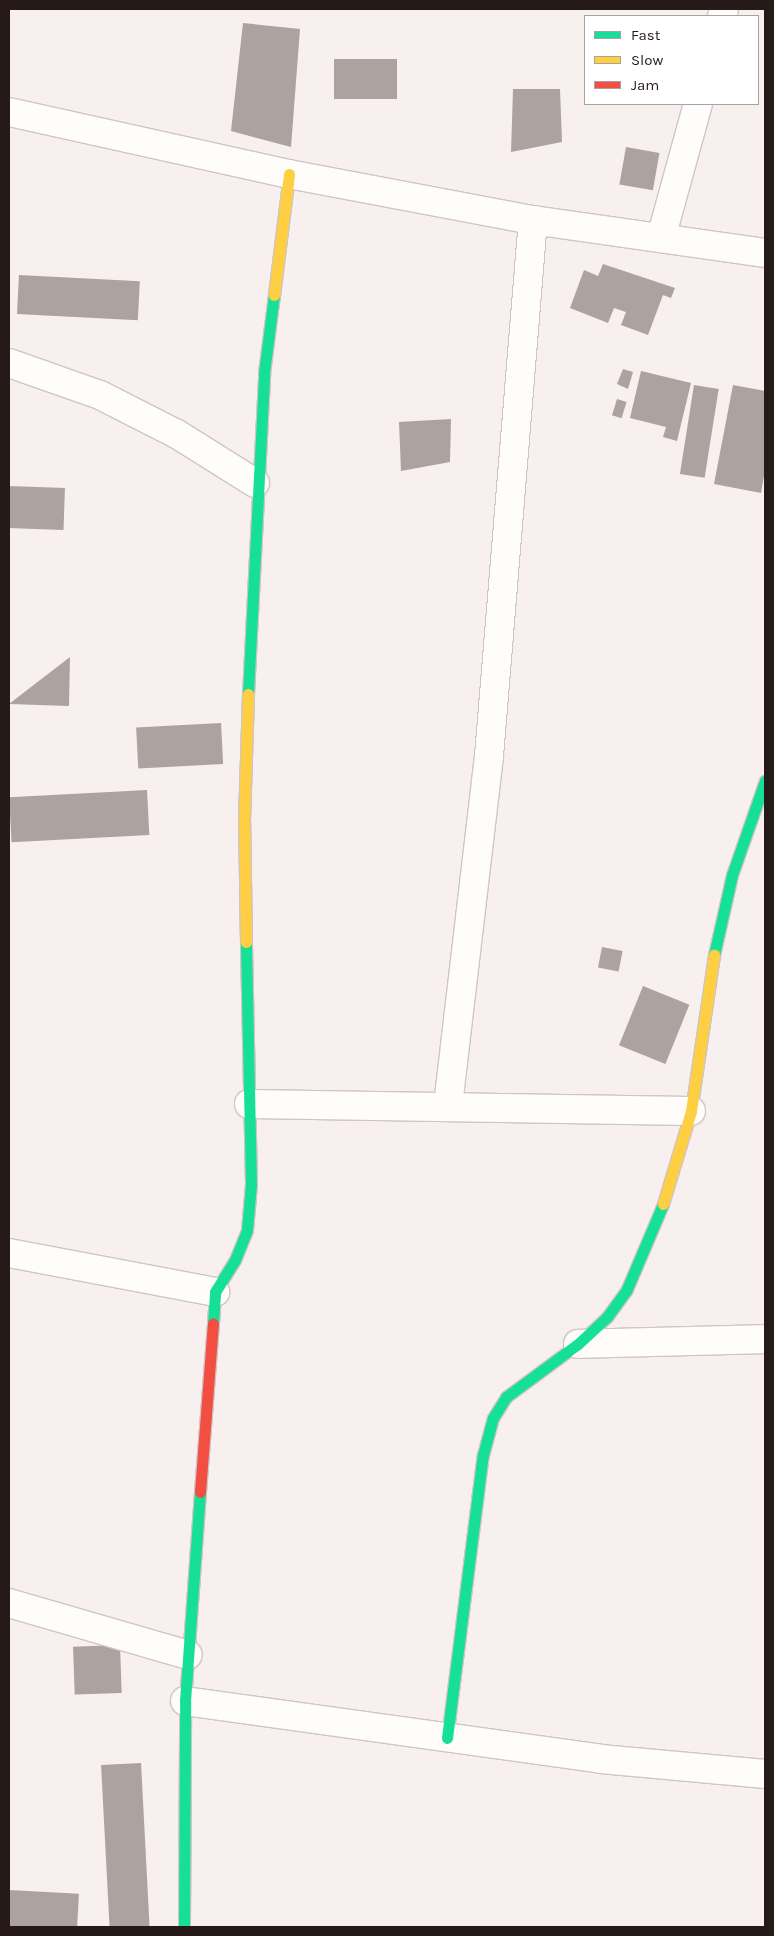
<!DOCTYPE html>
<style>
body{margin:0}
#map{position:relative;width:774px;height:1936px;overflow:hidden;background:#f8f0ee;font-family:Karla,sans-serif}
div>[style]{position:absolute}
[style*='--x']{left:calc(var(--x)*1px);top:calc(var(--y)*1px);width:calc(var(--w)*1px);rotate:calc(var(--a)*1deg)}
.building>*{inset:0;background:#aca2a0;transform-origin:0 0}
.roads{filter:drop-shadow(1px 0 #cfc5c4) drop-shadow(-1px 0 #cfc5c4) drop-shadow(0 1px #cfc5c4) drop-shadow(0 -1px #cfc5c4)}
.street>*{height:28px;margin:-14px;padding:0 14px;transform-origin:14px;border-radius:14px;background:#fefdfc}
.fast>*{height:11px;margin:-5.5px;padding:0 5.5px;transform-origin:5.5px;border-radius:5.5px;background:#16e098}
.slow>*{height:11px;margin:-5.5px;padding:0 5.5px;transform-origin:5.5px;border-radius:5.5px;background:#ffcf43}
.jam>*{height:11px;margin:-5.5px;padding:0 5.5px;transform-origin:5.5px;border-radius:5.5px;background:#f24e42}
span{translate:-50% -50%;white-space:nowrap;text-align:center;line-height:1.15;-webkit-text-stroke:5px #fff;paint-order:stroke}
.frame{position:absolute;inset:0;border:10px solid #261a19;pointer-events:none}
.legend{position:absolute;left:584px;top:15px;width:175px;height:90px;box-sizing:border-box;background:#fff;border:1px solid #a8a3a3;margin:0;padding:6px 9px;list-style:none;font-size:15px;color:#261a19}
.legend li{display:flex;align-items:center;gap:10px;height:25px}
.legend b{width:25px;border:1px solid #a8a3a3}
</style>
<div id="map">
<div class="building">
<div style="clip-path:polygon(243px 23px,300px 29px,291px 147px,231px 131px)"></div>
<div style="left:334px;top:59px;width:63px;height:40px"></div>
<div style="clip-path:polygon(513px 89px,560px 89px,562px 142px,511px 152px)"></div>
<div style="left:626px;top:147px;width:34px;height:38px;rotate:10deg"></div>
<div style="clip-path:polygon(603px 264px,675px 288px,671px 298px,663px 295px,648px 335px,621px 325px,626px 312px,614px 308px,608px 323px,570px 308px,584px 270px,598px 276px)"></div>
<div style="left:19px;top:275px;width:121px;height:39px;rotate:3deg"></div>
<div style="clip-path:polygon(623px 369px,633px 372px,628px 389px,617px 384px)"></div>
<div style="clip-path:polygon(641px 371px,691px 383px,677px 441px,663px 437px,666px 427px,630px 418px)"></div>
<div style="left:694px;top:385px;width:25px;height:90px;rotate:9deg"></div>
<div style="clip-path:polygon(733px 385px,765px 391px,765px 470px,761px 493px,714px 484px)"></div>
<div style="left:617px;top:399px;width:10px;height:17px;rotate:17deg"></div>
<div style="clip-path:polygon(451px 419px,450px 462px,401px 471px,399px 422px)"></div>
<div style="left:9px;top:486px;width:56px;height:42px;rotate:2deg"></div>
<div style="clip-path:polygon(70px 657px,69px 706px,9px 704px)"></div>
<div style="left:221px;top:723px;width:41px;height:85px;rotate:87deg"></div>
<div style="left:147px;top:790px;width:45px;height:138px;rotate:87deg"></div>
<div style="left:602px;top:947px;width:21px;height:21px;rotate:11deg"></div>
<div style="left:643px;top:986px;width:50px;height:64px;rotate:22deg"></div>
<div style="left:120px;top:1645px;width:48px;height:47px;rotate:88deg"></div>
<div style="left:141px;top:1763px;width:164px;height:40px;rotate:87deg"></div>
<div style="left:9px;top:1890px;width:70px;height:37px;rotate:3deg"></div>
</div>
<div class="roads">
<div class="street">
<div style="--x:722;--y:16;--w:7;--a:-74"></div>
<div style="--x:9;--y:112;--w:287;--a:12.5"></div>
<div style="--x:289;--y:174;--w:248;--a:10.7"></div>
<div style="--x:533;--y:220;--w:234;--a:8.1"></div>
<div style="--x:661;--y:238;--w:139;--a:-74.6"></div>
<div style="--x:9;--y:363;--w:96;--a:19.4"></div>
<div style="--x:100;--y:395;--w:86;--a:26.9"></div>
<div style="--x:177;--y:434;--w:92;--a:32.1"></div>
<div style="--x:249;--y:1104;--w:442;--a:0.9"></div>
<div style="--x:448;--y:1105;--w:351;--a:-83.3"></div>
<div style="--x:489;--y:756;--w:538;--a:-85.31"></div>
<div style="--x:9;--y:1253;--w:210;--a:10.7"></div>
<div style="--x:578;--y:1344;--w:187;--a:-1.5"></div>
<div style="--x:9;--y:1603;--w:186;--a:16.2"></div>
<div style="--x:185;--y:1701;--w:420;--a:7.9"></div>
<div style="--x:601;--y:1759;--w:165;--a:5.2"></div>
</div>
<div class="fast">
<div style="--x:248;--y:694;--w:321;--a:-87.1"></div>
<div style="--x:264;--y:373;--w:79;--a:-82.7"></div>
<div style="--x:714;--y:955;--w:82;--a:-77.3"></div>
<div style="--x:732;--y:875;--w:100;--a:-70.7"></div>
<div style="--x:213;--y:1323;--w:31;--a:-86"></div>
<div style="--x:215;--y:1292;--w:38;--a:-58"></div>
<div style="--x:235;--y:1260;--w:32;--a:-68"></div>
<div style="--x:247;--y:1230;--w:46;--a:-85"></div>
<div style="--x:251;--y:1184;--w:242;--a:-91.2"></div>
<div style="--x:447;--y:1738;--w:285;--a:-82.8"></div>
<div style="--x:483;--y:1455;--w:38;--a:-75"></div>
<div style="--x:493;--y:1418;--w:25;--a:-58"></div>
<div style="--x:506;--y:1397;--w:89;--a:-36.4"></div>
<div style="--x:578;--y:1344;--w:40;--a:-43"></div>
<div style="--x:607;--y:1317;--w:34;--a:-54"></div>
<div style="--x:627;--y:1289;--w:92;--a:-67"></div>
<div style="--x:184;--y:1927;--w:226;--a:-89.7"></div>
<div style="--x:185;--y:1701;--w:210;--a:-85.9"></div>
</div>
<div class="slow">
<div style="--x:274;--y:295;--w:122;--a:-82.9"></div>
<div style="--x:246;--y:942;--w:121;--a:-90.9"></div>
<div style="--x:244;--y:821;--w:127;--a:-88.2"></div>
<div style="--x:663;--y:1204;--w:97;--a:-73.2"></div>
<div style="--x:691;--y:1111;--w:158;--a:-81.6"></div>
</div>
<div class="jam">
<div style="--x:200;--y:1492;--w:169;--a:-85.6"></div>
</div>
</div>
<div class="frame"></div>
<ul class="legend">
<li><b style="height:6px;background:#16e098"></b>Fast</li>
<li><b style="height:6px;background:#ffcf43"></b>Slow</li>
<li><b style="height:6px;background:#f24e42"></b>Jam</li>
</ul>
</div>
